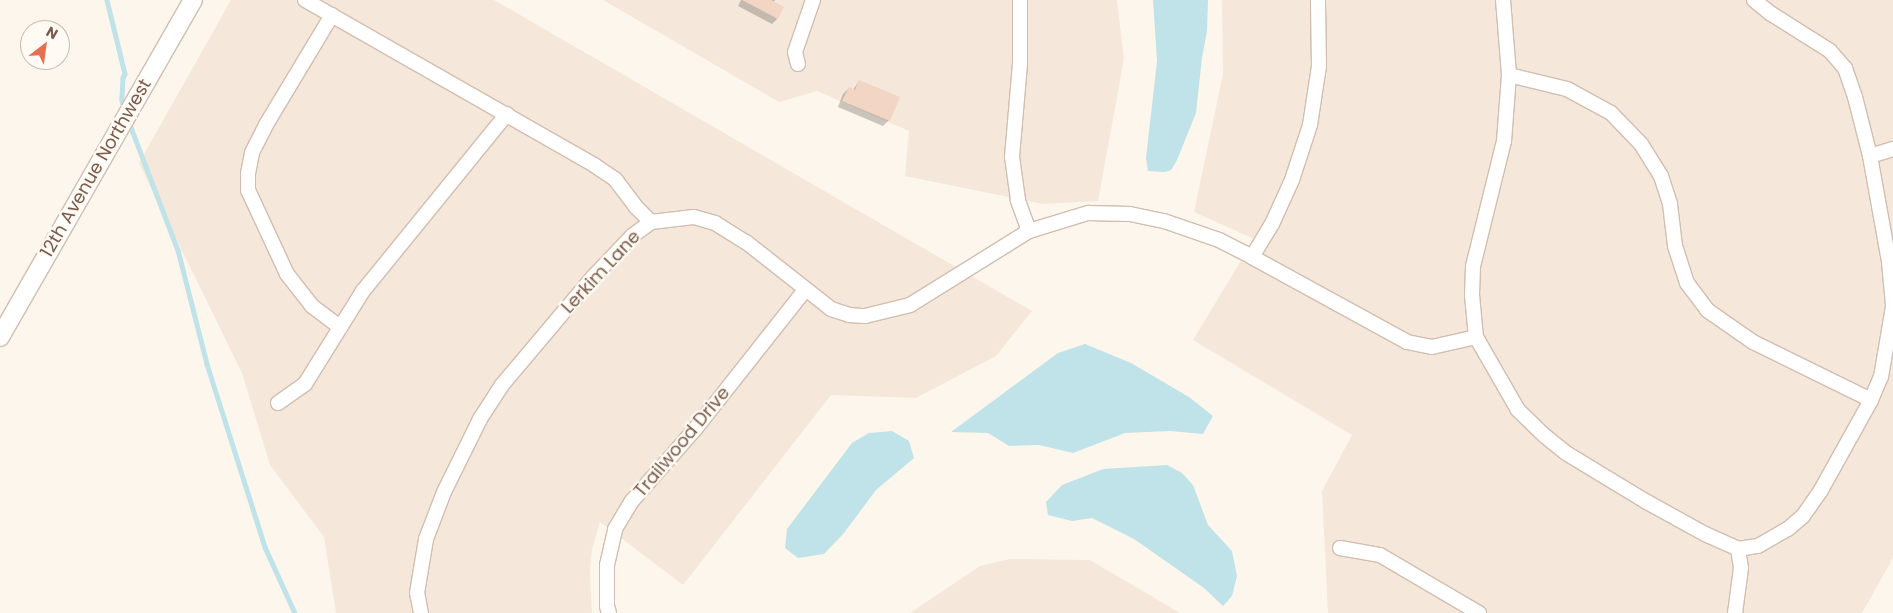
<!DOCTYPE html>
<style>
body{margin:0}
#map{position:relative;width:1893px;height:613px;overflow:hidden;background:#fdf6ec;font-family:Poppins,sans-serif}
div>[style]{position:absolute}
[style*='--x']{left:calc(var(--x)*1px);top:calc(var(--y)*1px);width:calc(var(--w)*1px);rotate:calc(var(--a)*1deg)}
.residential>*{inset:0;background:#f5e8da}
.water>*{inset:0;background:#bfe3e8}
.shadow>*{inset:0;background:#0003}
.stream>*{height:4.5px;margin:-2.25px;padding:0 2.25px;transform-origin:2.25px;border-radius:2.25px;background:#bfe3e8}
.building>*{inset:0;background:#f3d5c3}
.roads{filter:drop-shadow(1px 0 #d1beb0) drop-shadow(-1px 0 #d1beb0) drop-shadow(0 1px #d1beb0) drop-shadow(0 -1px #d1beb0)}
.minor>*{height:14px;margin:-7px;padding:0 7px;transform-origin:7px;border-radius:7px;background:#fff}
.tertiary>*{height:18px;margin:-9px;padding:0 9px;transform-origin:9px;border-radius:9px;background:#fff}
span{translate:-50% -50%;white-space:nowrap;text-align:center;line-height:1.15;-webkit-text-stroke:4.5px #fffaf3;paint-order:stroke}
.street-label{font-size:18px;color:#7a5c4d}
.north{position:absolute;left:20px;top:20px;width:50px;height:50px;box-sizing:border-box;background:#fffaf3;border:1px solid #cabbb1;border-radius:50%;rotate:30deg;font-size:14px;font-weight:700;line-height:20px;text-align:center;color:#7a5c4d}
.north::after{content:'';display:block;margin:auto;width:18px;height:22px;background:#e76f51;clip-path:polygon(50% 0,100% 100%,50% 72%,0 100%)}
</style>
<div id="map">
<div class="residential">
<div style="clip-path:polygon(231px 0,494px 0,1032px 311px,996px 356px,916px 398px,831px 395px,683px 585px,600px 522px,592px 549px,590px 573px,592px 613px,336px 613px,324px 537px,270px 465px,242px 373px,139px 163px)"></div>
<div style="clip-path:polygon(603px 0,1117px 0,1124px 59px,1098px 201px,1043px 204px,905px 176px,909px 131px,817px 91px,779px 102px)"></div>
<div style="clip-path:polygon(1222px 0,1893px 0,1893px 558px,1862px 613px,1328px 613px,1322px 491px,1352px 435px,1193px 340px,1254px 239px,1194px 212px,1223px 74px)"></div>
<div style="clip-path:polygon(1010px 559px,1090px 560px,1180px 613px,910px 613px,980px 566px)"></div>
</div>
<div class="water">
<div style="clip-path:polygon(1153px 0,1208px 0,1207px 31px,1202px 58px,1196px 113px,1177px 160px,1171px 170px,1165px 172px,1148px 171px,1146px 158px,1157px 61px)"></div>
<div style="clip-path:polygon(1085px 344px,1131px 363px,1189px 397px,1213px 416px,1203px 434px,1170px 431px,1125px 433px,1073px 453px,1039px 445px,1009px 446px,988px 433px,951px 432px,1058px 353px)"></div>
<div style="clip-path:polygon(892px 431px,909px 441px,914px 458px,876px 490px,844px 533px,824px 554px,798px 558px,785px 548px,787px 529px,852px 443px,869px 433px)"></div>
<div style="clip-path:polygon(1167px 465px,1182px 473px,1193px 485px,1208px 525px,1232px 551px,1237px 576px,1232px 596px,1223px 606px,1204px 588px,1134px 539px,1092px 518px,1072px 521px,1048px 515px,1046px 502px,1062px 485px,1103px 469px)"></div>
</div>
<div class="shadow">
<div style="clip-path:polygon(741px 0,775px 0,773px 3px,777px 19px,772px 24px,738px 6px)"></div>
<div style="clip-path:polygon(859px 81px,898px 97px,889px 120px,883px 126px,838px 107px,843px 94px,849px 88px,853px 90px)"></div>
</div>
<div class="stream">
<div style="--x:107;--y:0;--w:76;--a:76.3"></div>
<div style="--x:125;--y:74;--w:4;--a:117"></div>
<div style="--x:123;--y:78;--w:22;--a:93"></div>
<div style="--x:122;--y:100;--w:8;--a:76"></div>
<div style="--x:129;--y:122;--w:137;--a:69.1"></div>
<div style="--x:178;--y:250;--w:118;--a:75.7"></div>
<div style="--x:207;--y:364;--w:192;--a:72.4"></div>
<div style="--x:265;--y:547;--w:72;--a:65.6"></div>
</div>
<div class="building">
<div style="clip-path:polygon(742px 0,771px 0,784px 7px,778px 19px)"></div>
<div style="clip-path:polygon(859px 80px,900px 97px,890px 121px,842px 101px,849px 87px,855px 90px)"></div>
</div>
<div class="roads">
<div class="minor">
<div style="--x:305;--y:0;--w:333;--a:29.7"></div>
<div style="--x:594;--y:165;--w:25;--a:34"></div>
<div style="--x:615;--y:179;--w:35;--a:53"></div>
<div style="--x:636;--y:207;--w:21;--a:45"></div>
<div style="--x:1503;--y:0;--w:75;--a:85.4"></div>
<div style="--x:1509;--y:75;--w:66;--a:94.3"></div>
<div style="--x:1504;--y:141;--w:129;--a:103.9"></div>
<div style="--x:1473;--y:266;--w:29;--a:92"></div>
<div style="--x:1472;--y:295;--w:42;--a:84.6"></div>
<div style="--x:1476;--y:337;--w:84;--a:60.1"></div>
<div style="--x:1518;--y:410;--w:37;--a:44"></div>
<div style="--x:1545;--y:436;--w:27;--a:39"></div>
<div style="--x:1566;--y:453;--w:95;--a:31.2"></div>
<div style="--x:1647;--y:502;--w:66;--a:28.9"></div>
<div style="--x:1705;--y:534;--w:36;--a:24"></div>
<div style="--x:1754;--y:0;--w:21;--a:39"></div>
<div style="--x:1770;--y:13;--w:71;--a:32.3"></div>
<div style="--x:1830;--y:51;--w:23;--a:49"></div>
<div style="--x:1845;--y:68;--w:31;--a:71"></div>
<div style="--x:1855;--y:97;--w:61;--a:75.7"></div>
<div style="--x:1870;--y:156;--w:108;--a:79.8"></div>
<div style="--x:1889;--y:262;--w:43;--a:84.7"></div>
<div style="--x:332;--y:15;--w:128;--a:121"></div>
<div style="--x:266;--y:125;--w:31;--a:117"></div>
<div style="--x:252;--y:153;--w:20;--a:101"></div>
<div style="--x:248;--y:173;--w:17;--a:90"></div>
<div style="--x:248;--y:190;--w:93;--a:65.1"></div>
<div style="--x:287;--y:274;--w:41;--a:52"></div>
<div style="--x:312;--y:306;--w:35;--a:37"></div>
<div style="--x:798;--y:64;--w:12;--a:-104"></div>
<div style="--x:795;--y:52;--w:55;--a:-70.9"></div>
<div style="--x:1509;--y:75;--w:60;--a:13.6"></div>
<div style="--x:1567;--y:89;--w:50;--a:28.6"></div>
<div style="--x:1611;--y:113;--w:43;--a:45.9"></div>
<div style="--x:1641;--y:144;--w:38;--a:58"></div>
<div style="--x:1661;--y:176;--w:29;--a:72"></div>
<div style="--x:1670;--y:204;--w:42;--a:83.2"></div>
<div style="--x:1675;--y:246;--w:39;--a:72"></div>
<div style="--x:1687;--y:283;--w:34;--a:53"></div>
<div style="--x:1707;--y:310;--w:56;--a:34.8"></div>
<div style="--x:1753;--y:342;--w:131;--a:26.2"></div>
<div style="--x:1870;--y:156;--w:24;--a:-17"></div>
<div style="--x:1029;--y:231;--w:62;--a:-17"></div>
<div style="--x:1088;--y:213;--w:42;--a:1.4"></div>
<div style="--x:1130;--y:214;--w:35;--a:12"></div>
<div style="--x:1164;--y:221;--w:58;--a:19.1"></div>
<div style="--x:1219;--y:240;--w:37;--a:27"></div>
<div style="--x:1252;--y:257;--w:39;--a:-59"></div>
<div style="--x:1272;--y:224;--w:48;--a:-65.6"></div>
<div style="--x:1292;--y:180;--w:58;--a:-71.9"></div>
<div style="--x:1310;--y:125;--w:60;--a:-81.3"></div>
<div style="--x:1319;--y:66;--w:66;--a:-90.9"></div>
<div style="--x:1252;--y:257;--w:177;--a:28.7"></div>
<div style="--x:1407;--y:342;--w:25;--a:11"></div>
<div style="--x:1432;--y:347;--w:45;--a:-12.8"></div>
<div style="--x:278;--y:403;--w:33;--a:-35"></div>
<div style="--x:305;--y:384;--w:110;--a:-58.1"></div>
<div style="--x:363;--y:291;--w:228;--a:-50.9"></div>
<div style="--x:1340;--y:548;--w:41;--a:9.9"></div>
<div style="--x:1380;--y:555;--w:115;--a:30.4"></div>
<div style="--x:421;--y:613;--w:20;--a:-101"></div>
<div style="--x:417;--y:593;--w:55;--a:-80.5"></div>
<div style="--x:426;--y:539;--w:50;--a:-69"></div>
<div style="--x:444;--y:492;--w:81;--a:-63.7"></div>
<div style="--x:480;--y:419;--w:40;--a:-57.1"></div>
<div style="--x:502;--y:385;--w:141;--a:-49.9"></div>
<div style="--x:593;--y:277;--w:57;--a:-46.4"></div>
<div style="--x:632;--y:236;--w:24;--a:-36"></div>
<div style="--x:651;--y:222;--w:43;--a:-6.6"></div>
<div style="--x:694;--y:217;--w:22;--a:16"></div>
<div style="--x:715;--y:223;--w:36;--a:32"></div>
<div style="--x:746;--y:242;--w:108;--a:38.2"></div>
<div style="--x:831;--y:309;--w:19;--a:18"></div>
<div style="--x:849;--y:315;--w:16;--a:4"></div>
<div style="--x:865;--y:316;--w:46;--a:-13.7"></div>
<div style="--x:910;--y:305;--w:140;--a:-31.9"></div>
<div style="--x:1029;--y:231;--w:33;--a:-110"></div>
<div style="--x:1018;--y:200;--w:43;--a:-97.9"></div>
<div style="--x:1012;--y:157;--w:93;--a:-85.1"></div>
<div style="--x:1020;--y:64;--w:64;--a:-90"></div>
<div style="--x:609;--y:613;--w:7;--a:-106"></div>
<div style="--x:607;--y:606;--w:41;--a:-90"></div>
<div style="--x:607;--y:565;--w:37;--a:-77"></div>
<div style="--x:615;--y:529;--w:33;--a:-59"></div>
<div style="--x:632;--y:501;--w:97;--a:-48.8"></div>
<div style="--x:696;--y:428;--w:176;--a:-51.7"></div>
<div style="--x:1735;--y:613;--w:45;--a:-82.4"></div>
<div style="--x:1741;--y:568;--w:19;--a:-99"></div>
<div style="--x:1738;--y:549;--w:20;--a:-9"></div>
<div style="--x:1758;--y:546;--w:34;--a:-30"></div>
<div style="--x:1788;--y:529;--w:20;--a:-41"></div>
<div style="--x:1803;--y:516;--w:32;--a:-55"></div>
<div style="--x:1821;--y:490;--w:103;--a:-60.9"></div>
<div style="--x:1871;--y:400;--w:25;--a:-67"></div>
<div style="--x:1881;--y:377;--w:71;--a:-80.3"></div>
</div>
<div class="tertiary">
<div style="--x:0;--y:337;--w:388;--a:-60.2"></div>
</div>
</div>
<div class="street-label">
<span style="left:96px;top:168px;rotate:-60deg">12th Avenue Northwest</span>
<span style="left:601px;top:272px;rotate:-47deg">Lerkim Lane</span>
<span style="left:682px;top:442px;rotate:-50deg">Trailwood Drive</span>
</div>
<div class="north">N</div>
</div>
